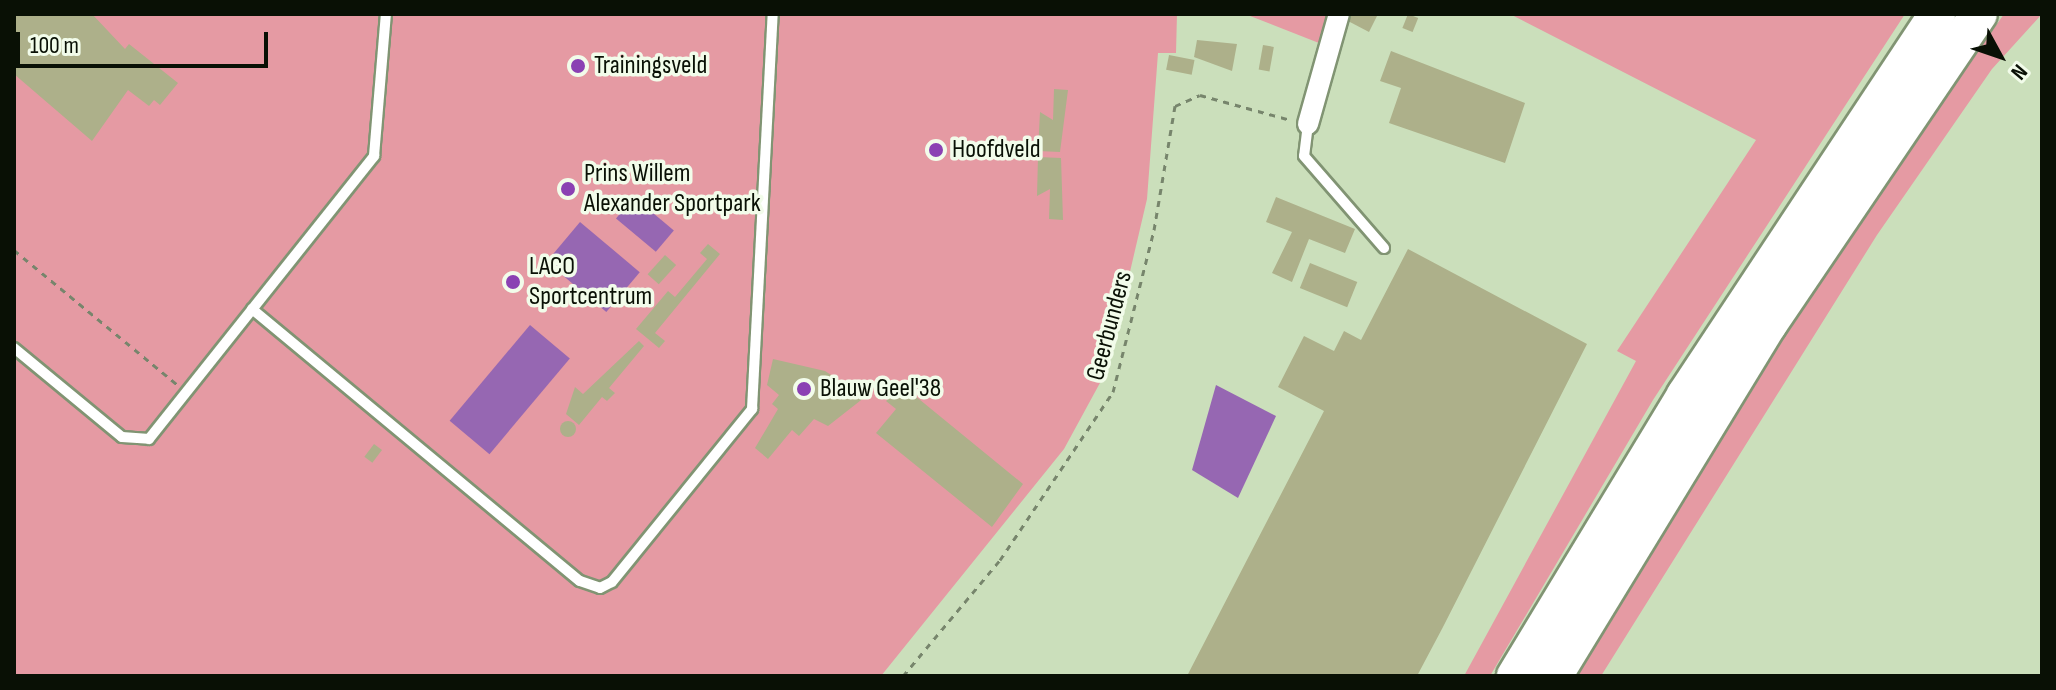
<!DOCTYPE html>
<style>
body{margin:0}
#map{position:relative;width:2056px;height:690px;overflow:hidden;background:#cbdfbb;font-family:"Sofia Sans Condensed",sans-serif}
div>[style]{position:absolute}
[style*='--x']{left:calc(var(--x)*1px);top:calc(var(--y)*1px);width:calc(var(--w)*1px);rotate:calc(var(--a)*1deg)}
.green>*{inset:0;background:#e59aa3}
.water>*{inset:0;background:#9667b2;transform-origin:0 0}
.building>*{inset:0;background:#adb08a;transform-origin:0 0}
.round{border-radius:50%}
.path>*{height:3px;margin-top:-1.5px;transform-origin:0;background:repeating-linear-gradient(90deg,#77856c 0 6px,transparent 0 12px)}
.roads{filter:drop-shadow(2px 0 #819473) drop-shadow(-2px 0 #819473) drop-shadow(0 2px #819473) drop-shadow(0 -2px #819473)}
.lane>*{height:10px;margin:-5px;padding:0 5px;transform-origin:5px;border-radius:5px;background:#fff}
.street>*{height:20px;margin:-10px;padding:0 10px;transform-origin:10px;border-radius:10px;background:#fff}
.highway>*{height:36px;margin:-18px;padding:0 18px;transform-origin:18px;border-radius:18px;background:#fff}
.dots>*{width:22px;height:22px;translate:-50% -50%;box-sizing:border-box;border:4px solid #f2fcea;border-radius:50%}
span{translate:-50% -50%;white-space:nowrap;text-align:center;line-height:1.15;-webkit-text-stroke:7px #f2fcea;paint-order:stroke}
.poi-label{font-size:26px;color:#091005}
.left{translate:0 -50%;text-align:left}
.street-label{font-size:26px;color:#091005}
.frame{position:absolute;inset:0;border:16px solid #091005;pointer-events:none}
.north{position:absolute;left:1960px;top:16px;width:80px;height:80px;-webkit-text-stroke:6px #f2fcea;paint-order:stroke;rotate:130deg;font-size:22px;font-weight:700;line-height:32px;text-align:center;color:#091005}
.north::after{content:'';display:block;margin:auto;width:28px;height:36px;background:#091005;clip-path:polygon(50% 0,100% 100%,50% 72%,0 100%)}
.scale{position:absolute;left:16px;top:32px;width:252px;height:36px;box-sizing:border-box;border:4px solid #091005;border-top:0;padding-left:10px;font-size:24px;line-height:28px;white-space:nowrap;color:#091005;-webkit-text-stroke:6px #f2fcea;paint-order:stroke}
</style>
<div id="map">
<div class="green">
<div style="clip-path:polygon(14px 14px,1177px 14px,1176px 53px,1158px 53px,1147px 199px,1107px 370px,1064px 449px,881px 676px,14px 676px)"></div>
<div style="clip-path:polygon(1245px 14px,1333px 14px,1324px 45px)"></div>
<div style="clip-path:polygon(1510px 14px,1905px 14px,1653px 400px,1490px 676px,1464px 676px,1636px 361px,1617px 351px,1756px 140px)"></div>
<div style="clip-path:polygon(2004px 14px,2042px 14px,1992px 69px,1877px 235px,1601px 676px,1574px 676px,1788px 323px)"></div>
</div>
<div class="water">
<div style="left:634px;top:197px;width:52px;height:28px;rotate:40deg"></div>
<div style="left:580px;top:222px;width:78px;height:52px;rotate:40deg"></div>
<div style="left:530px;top:325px;width:52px;height:125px;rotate:40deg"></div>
<div style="clip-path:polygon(1216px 385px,1276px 416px,1238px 498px,1192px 470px)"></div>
</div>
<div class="building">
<div style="clip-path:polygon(14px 14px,92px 14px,125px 49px,129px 44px,178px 83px,160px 105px,154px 100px,149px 106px,128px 90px,92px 141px,14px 74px)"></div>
<div style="clip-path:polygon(1352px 14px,1378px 14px,1369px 32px,1348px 21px)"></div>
<div style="left:1408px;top:14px;width:11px;height:15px;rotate:22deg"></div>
<div style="clip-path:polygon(1197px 40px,1237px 44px,1232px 71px,1194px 57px)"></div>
<div style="left:1263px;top:45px;width:11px;height:25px;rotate:10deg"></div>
<div style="clip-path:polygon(1391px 51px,1525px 103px,1505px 163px,1389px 123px,1401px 88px,1380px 81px)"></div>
<div style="left:1169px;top:55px;width:26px;height:15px;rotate:11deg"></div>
<div style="clip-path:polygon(1054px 89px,1068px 90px,1060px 152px,1038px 151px,1040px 112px,1053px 120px)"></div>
<div style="clip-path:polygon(1038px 157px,1061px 158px,1063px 220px,1049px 219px,1050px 189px,1037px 196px)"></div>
<div style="clip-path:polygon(1276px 197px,1355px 229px,1345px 253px,1309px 239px,1292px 282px,1272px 273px,1292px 232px,1266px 222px)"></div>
<div style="clip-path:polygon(708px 244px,720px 254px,655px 333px,665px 341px,659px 348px,636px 329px,668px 291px,675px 297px,707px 259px,700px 253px)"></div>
<div style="clip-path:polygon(1408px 249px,1587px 344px,1443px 627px,1417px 676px,1187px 676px,1324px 411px,1278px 387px,1304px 336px,1334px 351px,1344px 331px,1361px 340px)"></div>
<div style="left:665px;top:255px;width:15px;height:26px;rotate:42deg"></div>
<div style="left:1310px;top:263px;width:51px;height:27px;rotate:22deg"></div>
<div style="clip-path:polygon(639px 341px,644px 346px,609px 388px,615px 393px,607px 401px,602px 397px,579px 425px,566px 414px,575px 387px,583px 394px)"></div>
<div style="clip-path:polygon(773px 359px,825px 371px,865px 397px,828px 426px,814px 419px,799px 436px,792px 430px,768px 459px,755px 448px,778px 409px,772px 404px,779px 395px,767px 385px)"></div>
<div style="clip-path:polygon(903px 386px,1023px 484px,992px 527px,876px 433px,896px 409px,886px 401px)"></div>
<div class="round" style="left:560px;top:421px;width:16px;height:16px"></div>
<div style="left:374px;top:444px;width:10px;height:16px;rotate:37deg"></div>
</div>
<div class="path">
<div style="--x:14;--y:250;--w:212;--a:39.5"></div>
<div style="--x:903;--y:676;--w:151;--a:-50.1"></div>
<div style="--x:1000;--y:560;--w:202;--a:-56.1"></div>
<div style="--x:1113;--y:392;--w:167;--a:-75.8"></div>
<div style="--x:1154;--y:230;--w:126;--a:-80.4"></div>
<div style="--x:1175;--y:106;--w:27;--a:-24"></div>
<div style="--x:1200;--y:95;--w:94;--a:15.4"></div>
</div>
<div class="roads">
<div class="lane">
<div style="--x:1308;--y:124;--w:32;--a:97"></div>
<div style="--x:1304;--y:156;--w:122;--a:49"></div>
<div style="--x:252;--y:309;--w:426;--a:39.7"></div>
<div style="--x:580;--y:581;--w:21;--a:19"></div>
<div style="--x:600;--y:588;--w:13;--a:-27"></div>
<div style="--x:612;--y:582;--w:223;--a:-51"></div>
<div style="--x:752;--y:409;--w:396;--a:-87"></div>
<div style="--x:14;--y:348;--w:140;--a:39.5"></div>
<div style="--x:122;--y:437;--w:27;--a:4"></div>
<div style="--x:149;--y:439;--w:362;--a:-51.5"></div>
<div style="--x:374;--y:156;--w:143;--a:-85.2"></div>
</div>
<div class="street">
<div style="--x:1308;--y:124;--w:114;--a:-74.3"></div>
</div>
<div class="highway">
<div style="--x:1515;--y:676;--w:328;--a:-58.8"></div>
<div style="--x:1685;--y:395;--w:457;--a:-56.5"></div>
<div style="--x:1554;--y:676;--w:412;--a:-58.6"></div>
<div style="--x:1769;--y:324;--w:374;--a:-55.9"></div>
</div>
</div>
<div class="dots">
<div style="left:578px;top:66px;background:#8b41b3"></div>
<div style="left:936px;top:150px;background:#8b41b3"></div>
<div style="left:568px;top:189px;background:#8b41b3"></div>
<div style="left:513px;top:282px;background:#8b41b3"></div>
<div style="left:804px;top:389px;background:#8b41b3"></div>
</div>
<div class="poi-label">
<span class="left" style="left:594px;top:66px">Trainingsveld</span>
<span class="left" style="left:952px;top:150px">Hoofdveld</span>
<span class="left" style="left:584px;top:189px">Prins Willem<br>Alexander Sportpark</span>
<span class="left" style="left:529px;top:282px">LACO<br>Sportcentrum</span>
<span class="left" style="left:820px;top:389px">Blauw Geel'38</span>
</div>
<div class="street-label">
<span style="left:1110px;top:326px;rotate:-75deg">Geerbunders</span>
</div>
<div class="frame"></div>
<div class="north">N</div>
<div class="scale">100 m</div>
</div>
